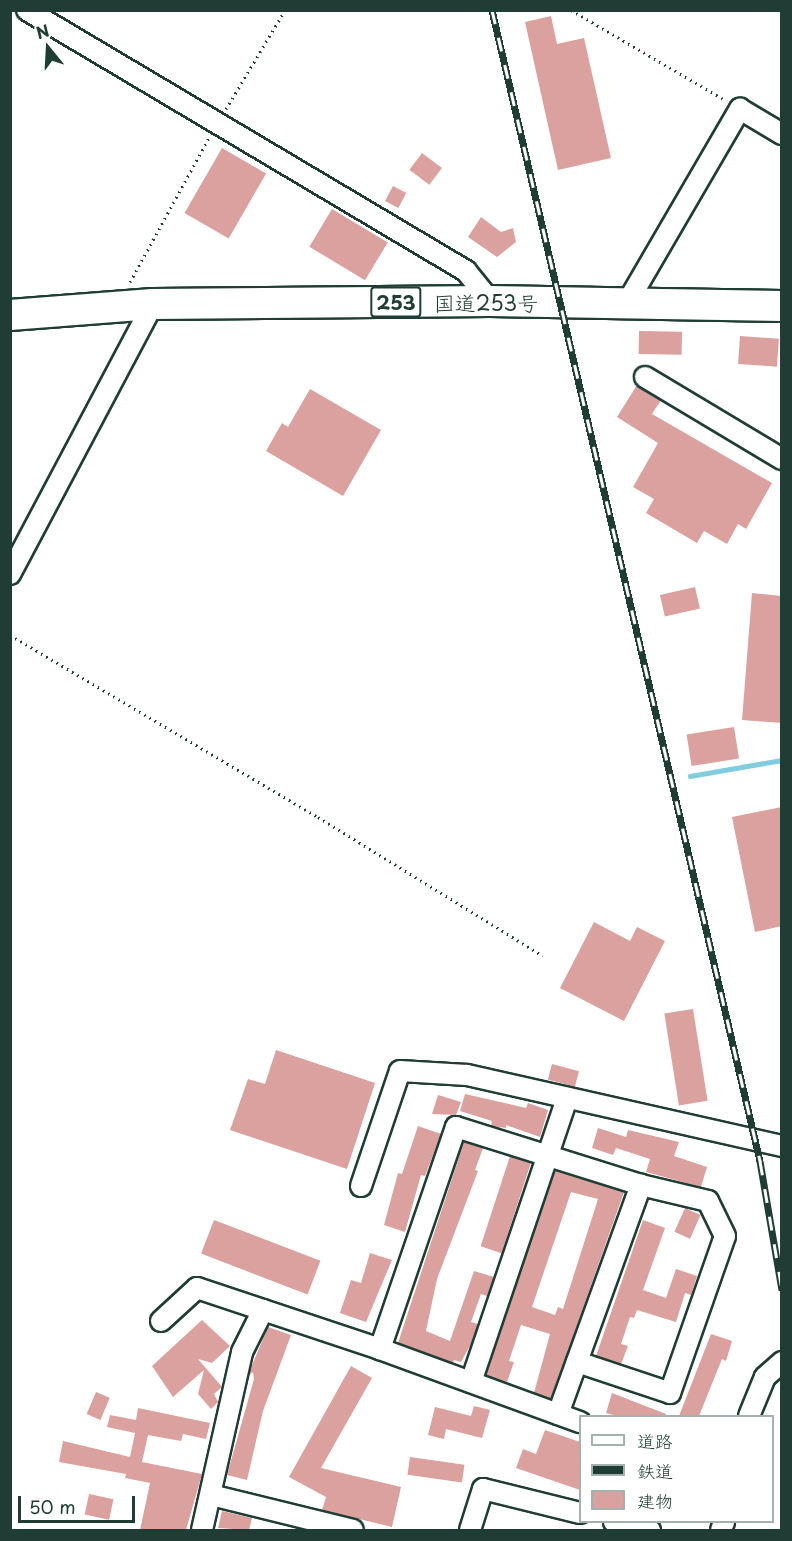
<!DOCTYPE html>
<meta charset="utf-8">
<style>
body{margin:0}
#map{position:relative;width:792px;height:1541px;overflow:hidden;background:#fff;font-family:"Playpen Sans","Klee One",sans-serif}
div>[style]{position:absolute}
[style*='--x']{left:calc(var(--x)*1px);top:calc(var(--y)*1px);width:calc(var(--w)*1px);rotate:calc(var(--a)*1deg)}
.stream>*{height:4.5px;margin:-2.25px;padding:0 2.25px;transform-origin:2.25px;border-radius:2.25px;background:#80cddf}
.building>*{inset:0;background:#dba19f;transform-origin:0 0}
.path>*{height:3px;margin-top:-1.5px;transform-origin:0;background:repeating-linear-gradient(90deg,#1f3d34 0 1.5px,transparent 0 6px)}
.roads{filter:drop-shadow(2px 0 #1f3d34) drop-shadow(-2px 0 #1f3d34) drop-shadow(0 2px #1f3d34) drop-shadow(0 -2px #1f3d34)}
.minor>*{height:20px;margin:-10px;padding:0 10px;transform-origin:10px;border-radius:10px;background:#fff}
.highway>*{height:30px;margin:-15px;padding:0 15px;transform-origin:15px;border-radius:15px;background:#fff}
.rail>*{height:7px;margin-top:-3.5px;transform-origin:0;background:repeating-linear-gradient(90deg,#fff 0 14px,#1f3d34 0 28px);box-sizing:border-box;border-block:2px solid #1f3d34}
span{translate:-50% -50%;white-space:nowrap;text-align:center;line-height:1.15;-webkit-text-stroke:4.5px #fff;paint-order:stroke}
.shield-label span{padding:2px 4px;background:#fff;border:2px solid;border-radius:4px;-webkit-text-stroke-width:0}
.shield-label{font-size:20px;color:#1f3d34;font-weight:700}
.street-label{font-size:21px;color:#1f3d34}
.frame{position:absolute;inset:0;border:12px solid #1f3d34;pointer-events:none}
.legend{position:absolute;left:579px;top:1415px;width:195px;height:108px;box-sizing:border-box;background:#fff;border:2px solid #a5b1ae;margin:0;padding:8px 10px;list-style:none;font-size:18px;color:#1f3d34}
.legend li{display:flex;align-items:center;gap:12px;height:30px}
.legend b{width:30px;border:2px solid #a5b1ae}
.north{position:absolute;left:18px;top:18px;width:60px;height:60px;-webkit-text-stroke:4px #fff;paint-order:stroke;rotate:342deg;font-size:16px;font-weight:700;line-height:24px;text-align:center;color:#1f3d34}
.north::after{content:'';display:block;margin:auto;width:21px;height:27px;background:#1f3d34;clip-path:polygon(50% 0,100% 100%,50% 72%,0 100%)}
.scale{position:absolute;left:18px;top:1496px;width:117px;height:27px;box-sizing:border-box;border:3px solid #1f3d34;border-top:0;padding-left:8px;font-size:18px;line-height:21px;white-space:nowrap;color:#1f3d34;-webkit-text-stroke:4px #fff;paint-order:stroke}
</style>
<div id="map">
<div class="stream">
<div style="--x:690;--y:776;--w:93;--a:-9.9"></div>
</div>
<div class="building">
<div style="clip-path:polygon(551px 16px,557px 44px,584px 38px,611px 158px,558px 170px,525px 22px)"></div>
<div style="left:222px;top:148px;width:51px;height:75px;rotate:30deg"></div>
<div style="left:422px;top:153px;width:25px;height:21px;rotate:37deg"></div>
<div style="left:393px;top:186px;width:15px;height:17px;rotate:28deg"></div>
<div style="left:332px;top:209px;width:65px;height:44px;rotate:31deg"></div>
<div style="clip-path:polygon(481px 217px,501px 232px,513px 228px,516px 242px,497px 257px,468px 237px)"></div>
<div style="left:639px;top:331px;width:43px;height:23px;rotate:1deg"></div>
<div style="left:740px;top:336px;width:39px;height:28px;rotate:4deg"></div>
<div style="clip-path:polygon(637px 385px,661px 400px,652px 414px,772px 483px,746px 529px,738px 524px,727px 544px,704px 531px,697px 543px,646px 513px,654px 499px,633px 487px,658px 443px,617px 417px)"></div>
<div style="clip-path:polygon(310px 389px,381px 430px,343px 496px,266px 451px,282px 423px,288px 427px)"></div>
<div style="left:695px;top:587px;width:22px;height:36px;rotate:77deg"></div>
<div style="clip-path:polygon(752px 593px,782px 596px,782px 723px,742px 720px)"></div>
<div style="left:734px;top:727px;width:32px;height:48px;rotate:81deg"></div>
<div style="clip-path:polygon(782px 807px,782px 926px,755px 932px,732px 817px)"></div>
<div style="clip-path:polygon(594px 922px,630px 941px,637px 927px,665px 941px,624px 1021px,560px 988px)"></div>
<div style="left:693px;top:1009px;width:93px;height:29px;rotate:81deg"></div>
<div style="clip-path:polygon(276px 1050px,375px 1083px,347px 1169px,230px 1130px,248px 1079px,265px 1084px)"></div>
<div style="left:552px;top:1064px;width:28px;height:16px;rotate:15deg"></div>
<div style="clip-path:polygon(465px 1094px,526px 1108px,528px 1103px,548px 1110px,540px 1137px,506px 1125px,506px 1128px,491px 1126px,492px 1121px,460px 1111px)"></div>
<div style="clip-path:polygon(438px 1095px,461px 1102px,456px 1115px,432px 1114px)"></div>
<div style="clip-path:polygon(418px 1126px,441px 1134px,425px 1176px,421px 1175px,405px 1232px,384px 1225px,398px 1173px,402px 1174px)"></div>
<div style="clip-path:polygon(598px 1128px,626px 1137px,628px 1130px,679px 1142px,674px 1156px,707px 1167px,701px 1187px,646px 1172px,650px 1159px,616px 1148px,613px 1155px,592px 1148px)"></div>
<div style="clip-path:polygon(464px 1142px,483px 1148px,475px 1170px,478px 1171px,437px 1279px,426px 1331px,450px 1341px,474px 1271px,494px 1277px,487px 1296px,481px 1294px,471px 1322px,478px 1324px,471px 1344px,461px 1362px,454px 1360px,453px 1363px,398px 1343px)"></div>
<div style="left:510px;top:1156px;width:22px;height:95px;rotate:18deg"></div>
<div style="clip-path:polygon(evenodd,555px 1171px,624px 1192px,551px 1399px,534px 1393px,550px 1334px,521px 1325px,509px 1361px,514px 1362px,507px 1382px,486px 1375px,555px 1171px,571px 1192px,598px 1199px,563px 1309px,558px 1307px,555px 1315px,532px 1307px,571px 1192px)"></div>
<div style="left:685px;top:1208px;width:17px;height:26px;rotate:24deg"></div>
<div style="left:214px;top:1220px;width:114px;height:36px;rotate:21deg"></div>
<div style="clip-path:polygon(643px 1220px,665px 1228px,643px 1290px,666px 1298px,676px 1269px,697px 1276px,691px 1295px,685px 1293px,676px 1322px,637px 1310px,634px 1318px,630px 1317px,621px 1344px,628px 1346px,621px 1364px,596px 1356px)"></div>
<div style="clip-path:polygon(370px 1253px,392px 1260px,366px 1322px,340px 1313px,351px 1280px,361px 1283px)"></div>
<div style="clip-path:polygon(202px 1320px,230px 1346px,212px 1363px,198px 1359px,222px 1387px,214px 1394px,218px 1402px,211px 1409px,198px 1394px,204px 1370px,173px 1397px,152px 1366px)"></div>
<div style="clip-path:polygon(268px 1327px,291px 1335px,263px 1411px,247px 1480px,227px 1475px,254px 1379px,253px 1372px,249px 1375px,250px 1370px)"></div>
<div style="clip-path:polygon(711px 1334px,732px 1341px,726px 1361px,722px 1359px,699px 1416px,679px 1416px)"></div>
<div style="clip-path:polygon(351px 1366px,372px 1378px,321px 1468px,401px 1487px,392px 1527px,322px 1510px,326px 1497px,289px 1477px)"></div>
<div style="left:96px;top:1392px;width:15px;height:24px;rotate:23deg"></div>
<div style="clip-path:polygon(612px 1393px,666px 1414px,665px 1416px,617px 1416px,606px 1413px)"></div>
<div style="clip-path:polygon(474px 1406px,490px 1410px,482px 1438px,446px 1429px,444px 1439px,428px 1435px,435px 1407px,471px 1416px)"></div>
<div style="clip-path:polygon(138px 1408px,210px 1423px,206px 1439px,183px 1434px,181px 1441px,148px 1435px,142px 1462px,202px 1474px,186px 1530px,140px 1530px,150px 1483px,125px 1478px,126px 1474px,59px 1462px,63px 1441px,130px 1457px,135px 1433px,107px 1427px,110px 1415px,136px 1420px)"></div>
<div style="clip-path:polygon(545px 1430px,580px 1442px,580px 1490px,516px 1468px,523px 1449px,536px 1454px)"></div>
<div style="left:410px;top:1457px;width:55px;height:18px;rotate:8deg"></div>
<div style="left:89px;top:1494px;width:25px;height:21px;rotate:12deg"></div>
<div style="clip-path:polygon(222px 1511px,252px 1518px,249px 1530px,218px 1528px)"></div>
</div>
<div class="path">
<div style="--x:571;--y:10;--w:178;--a:30.3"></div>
<div style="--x:226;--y:109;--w:115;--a:-59.2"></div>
<div style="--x:130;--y:282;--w:164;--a:-61.3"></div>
<div style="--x:10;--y:635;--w:358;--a:30.6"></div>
<div style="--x:318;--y:817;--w:264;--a:31.7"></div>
</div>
<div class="roads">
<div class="minor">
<div style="--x:27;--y:10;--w:511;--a:30.73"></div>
<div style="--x:466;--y:271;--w:38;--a:51"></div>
<div style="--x:627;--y:303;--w:225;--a:-59.8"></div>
<div style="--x:740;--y:109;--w:49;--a:30.8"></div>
<div style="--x:645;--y:377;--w:160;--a:30.9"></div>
<div style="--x:10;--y:574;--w:306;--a:-62.1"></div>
<div style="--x:361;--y:1186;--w:121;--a:-71.3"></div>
<div style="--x:400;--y:1071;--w:67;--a:3.4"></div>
<div style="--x:467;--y:1075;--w:323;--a:12.7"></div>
<div style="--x:161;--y:1321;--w:49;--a:-42.5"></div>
<div style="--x:197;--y:1288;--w:193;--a:18.4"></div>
<div style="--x:577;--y:1362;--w:98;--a:18.4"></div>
<div style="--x:670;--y:1393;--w:166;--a:-70.7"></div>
<div style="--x:725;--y:1236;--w:39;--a:-116"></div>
<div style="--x:708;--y:1201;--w:69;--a:-166.6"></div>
<div style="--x:471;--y:1382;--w:300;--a:-71.3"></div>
<div style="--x:558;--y:1414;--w:244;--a:-70.1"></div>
<div style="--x:641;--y:1185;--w:194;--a:-162.6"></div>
<div style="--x:456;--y:1127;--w:235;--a:108.9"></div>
<div style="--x:380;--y:1349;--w:213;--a:20.1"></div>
<div style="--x:749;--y:1416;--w:42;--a:-67.7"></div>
<div style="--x:765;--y:1377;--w:23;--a:-41"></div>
<div style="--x:211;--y:1495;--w:146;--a:13.8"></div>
<div style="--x:614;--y:1522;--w:37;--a:13"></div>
<div style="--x:202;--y:1530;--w:182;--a:-77.3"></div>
<div style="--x:242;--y:1352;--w:47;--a:-63.4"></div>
<div style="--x:470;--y:1530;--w:43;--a:-72.4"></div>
<div style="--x:483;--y:1489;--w:100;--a:13.9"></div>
<div style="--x:721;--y:1530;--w:9;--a:-69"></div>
</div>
<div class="highway">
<div style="--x:10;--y:315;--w:143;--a:-4.4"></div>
<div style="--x:153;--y:304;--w:337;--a:-0.5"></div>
<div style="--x:490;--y:301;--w:292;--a:1"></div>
</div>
</div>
<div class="rail">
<div style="--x:492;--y:10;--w:1182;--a:76.89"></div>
<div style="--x:760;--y:1161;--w:131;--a:80.3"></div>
</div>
<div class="shield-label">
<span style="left:396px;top:302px">253</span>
</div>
<div class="street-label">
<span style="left:486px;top:302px">国道253号</span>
</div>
<div class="frame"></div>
<ul class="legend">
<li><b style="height:8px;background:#fff"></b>道路</li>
<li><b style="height:8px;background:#1f3d34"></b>鉄道</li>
<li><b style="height:16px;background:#dba19f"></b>建物</li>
</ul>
<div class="north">N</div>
<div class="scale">50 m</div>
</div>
